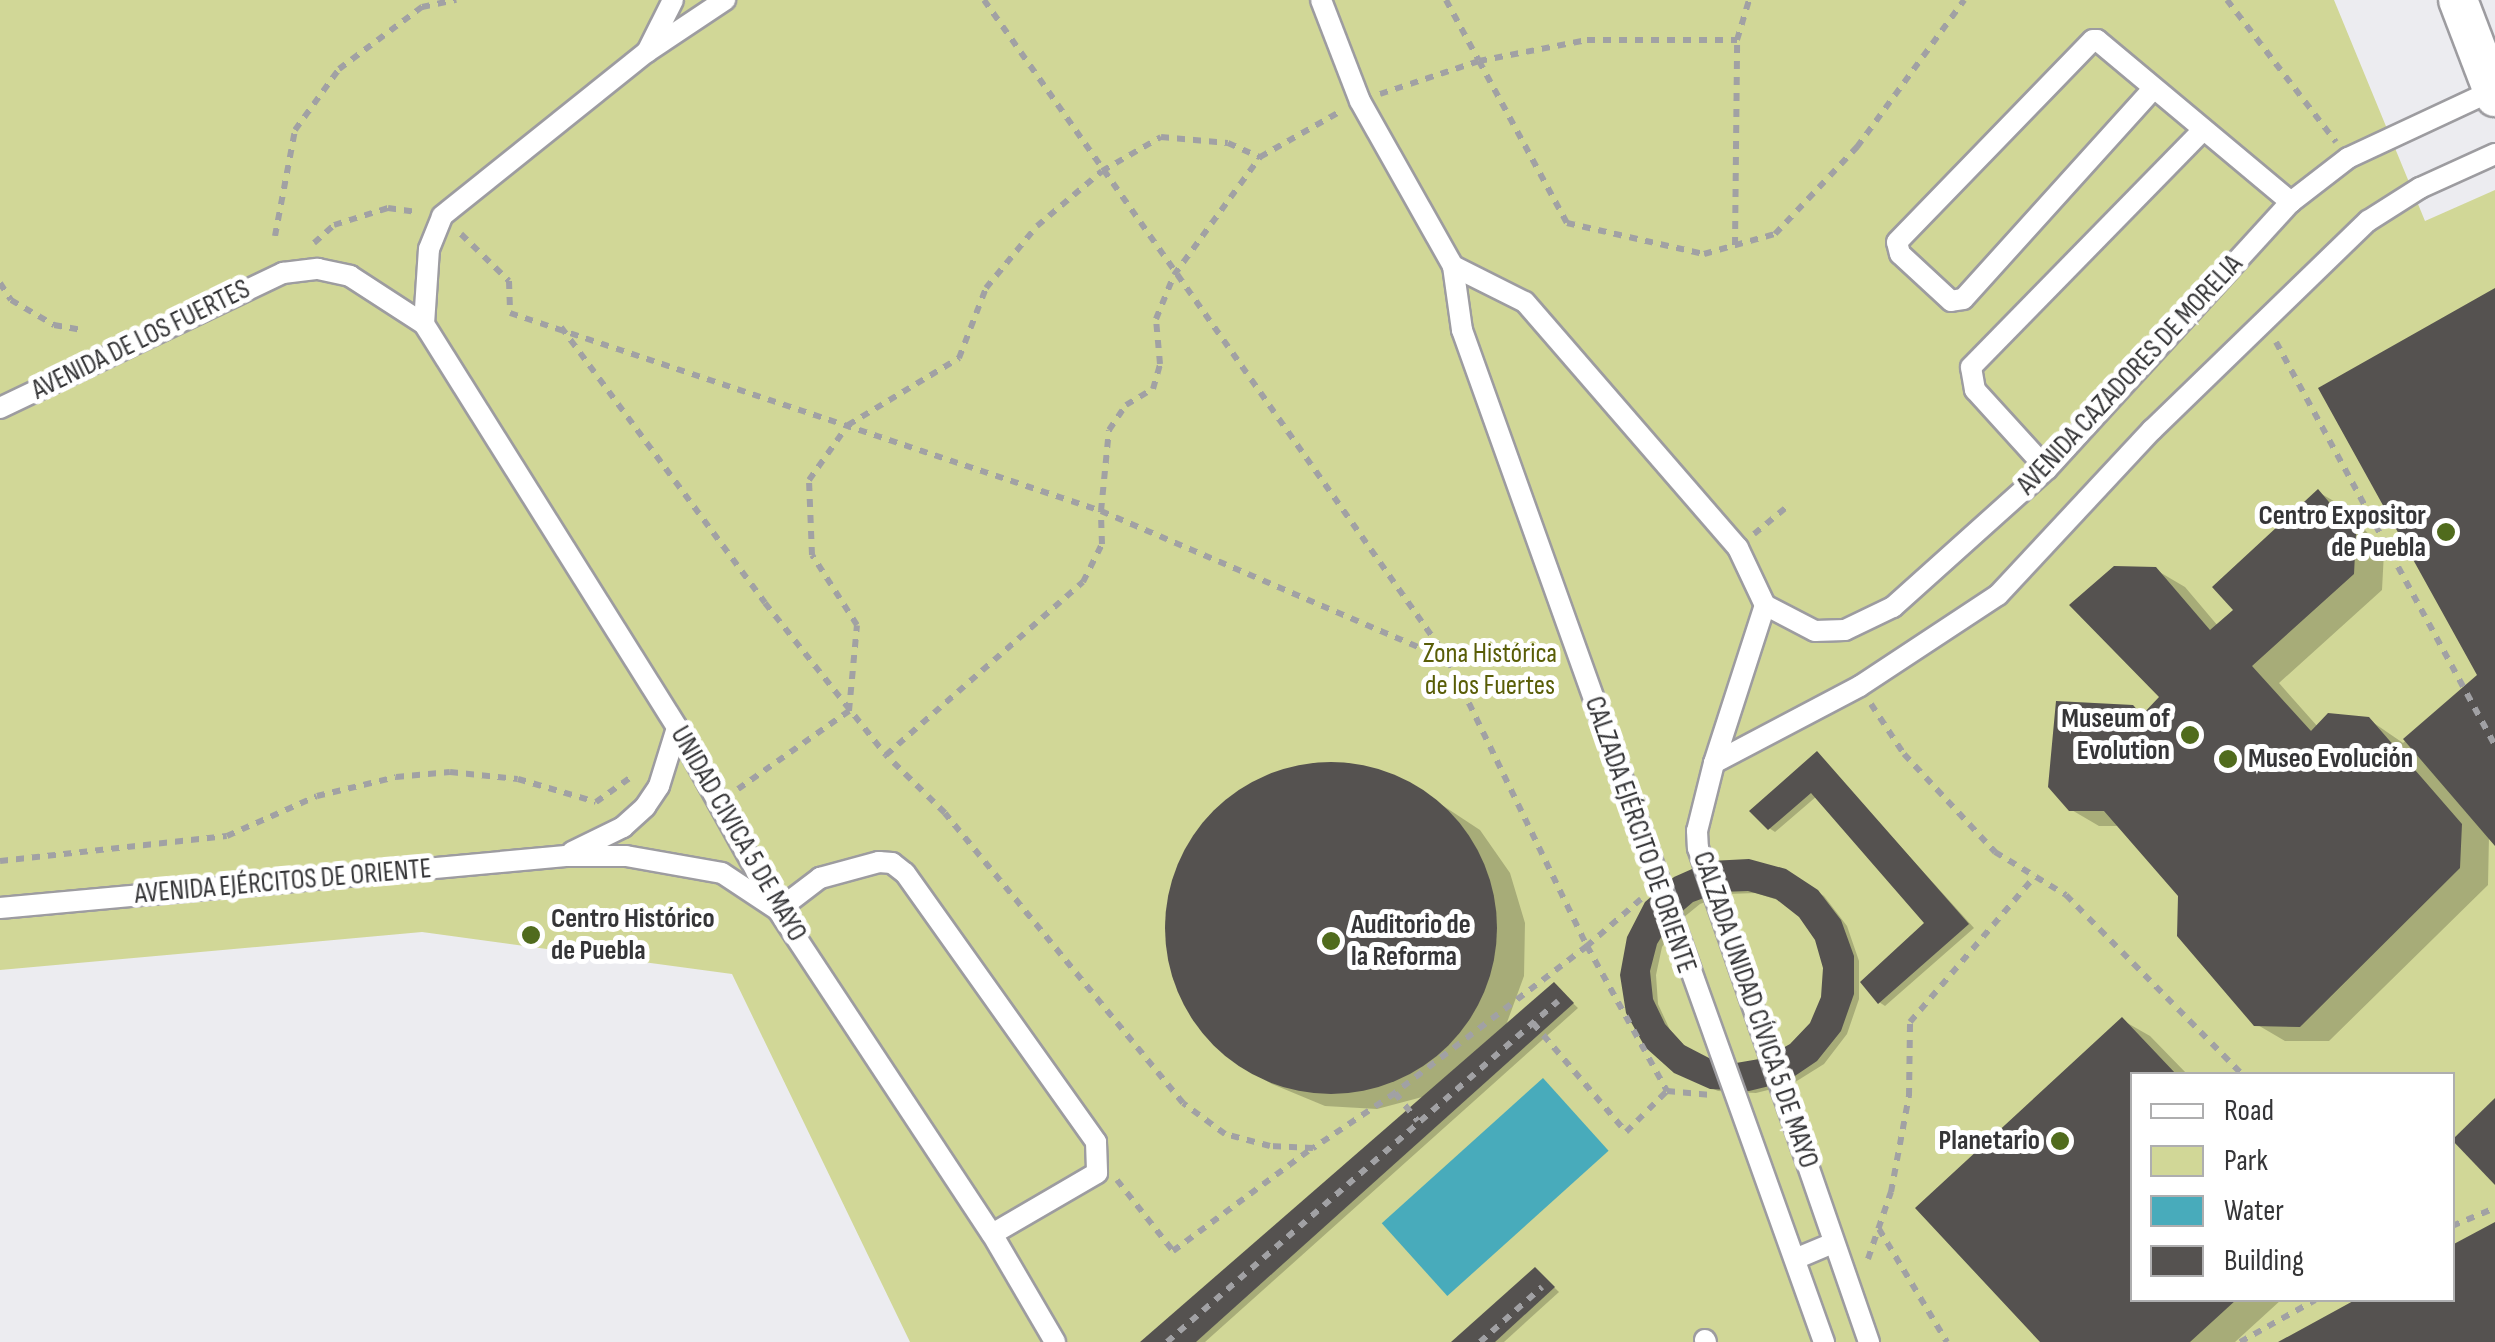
<!DOCTYPE html>
<meta charset="utf-8">
<style>
body{margin:0}
#map{position:relative;width:2495px;height:1342px;overflow:hidden;background:#ececf0;font-family:"Sofia Sans Condensed",sans-serif}
div>[style]{position:absolute}
[style*='--x']{left:calc(var(--x)*1px);top:calc(var(--y)*1px);width:calc(var(--w)*1px);rotate:calc(var(--a)*1deg)}
.green>*{inset:0;background:#d1d797}
.water>*{inset:0;background:#48abbb;transform-origin:0 0}
.shadow>*{inset:0;background:#0003}
.building>*{inset:0;background:#555250}
.round{border-radius:50%}
.path>*{height:6px;margin-top:-3px;transform-origin:0;background:repeating-linear-gradient(90deg,#a1a1a4 0 8px,transparent 0 16px)}
.roads{filter:drop-shadow(2px 0 #9d9ca0) drop-shadow(-2px 0 #9d9ca0) drop-shadow(0 2px #9d9ca0) drop-shadow(0 -2px #9d9ca0)}
.service>*{height:20px;margin:-10px;padding:0 10px;transform-origin:10px;border-radius:10px;background:#fff}
.minor>*{height:38px;margin:-19px;padding:0 19px;transform-origin:19px;border-radius:19px;background:#fff}
.dots>*{width:28px;height:28px;translate:-50% -50%;box-sizing:border-box;border:5px solid #fff;border-radius:50%}
span{translate:-50% -50%;white-space:nowrap;text-align:center;line-height:1.15;-webkit-text-stroke:10px #fff;paint-order:stroke}
.street-label{font-size:28px;color:#353537}
.poi-label{font-size:28px;color:#353537;font-weight:700}
.right{translate:-100% -50%;text-align:right}
.left{translate:0 -50%;text-align:left}
.park-label{font-size:28px;color:#595d07}
.legend{position:absolute;left:2130px;top:1072px;width:325px;height:230px;box-sizing:border-box;background:#fff;border:2px solid #aeaeaf;margin:0;padding:12px 18px;list-style:none;font-size:30px;color:#353537}
.legend li{display:flex;align-items:center;gap:20px;height:50px}
.legend b{width:50px;border:2px solid #aeaeaf}
</style>
<div id="map">
<div class="green">
<div style="clip-path:polygon(evenodd,0 0,2334px 0,2425px 221px,2495px 190px,2495px 1342px,910px 1342px,732px 974px,422px 932px,0 970px,0 0,2132px 1074px,2452px 1074px,2452px 1300px,2132px 1300px,2132px 1074px)"></div>
</div>
<div class="water">
<div style="left:1543px;top:1078px;width:98px;height:217px;rotate:48deg"></div>
</div>
<div class="shadow">
<div style="clip-path:polygon(2495px 292px,2495px 842px,2489px 836px,2488px 885px,2329px 1041px,2285px 1041px,2256px 1024px,2181px 895px,2120px 826px,2099px 826px,2070px 809px,2132px 708px,2145px 715px,2162px 697px,2156px 570px,2185px 587px,2218px 626px,2236px 610px,2318px 492px,2346px 508px,2384px 552px,2382px 590px,2279px 683px,2318px 727px,2368px 719px,2403px 743px,2477px 678px)"></div>
<div style="clip-path:polygon(1817px 754px,1974px 928px,1885px 1006px,1879px 1002px,1927px 924px,1817px 796px,1775px 832px,1769px 828px)"></div>
<div style="clip-path:polygon(1304px 765px,1357px 765px,1407px 782px,1480px 830px,1510px 873px,1525px 923px,1524px 976px,1505px 1028px,1554px 985px,1578px 1008px,1205px 1342px,1144px 1342px,1426px 1096px,1377px 1109px,1325px 1106px,1272px 1084px,1242px 1067px,1200px 1029px,1173px 979px,1165px 923px,1177px 868px,1206px 819px,1250px 784px)"></div>
<div style="clip-path:polygon(evenodd,1785px 871px,1824px 896px,1847px 926px,1859px 961px,1859px 999px,1847px 1034px,1824px 1064px,1792px 1084px,1756px 1093px,1718px 1091px,1683px 1076px,1647px 1046px,1647px 904px,1785px 871px,1756px 893px,1781px 901px,1800px 915px,1817px 939px,1825px 968px,1823px 997px,1812px 1024px,1792px 1046px,1766px 1060px,1736px 1065px,1708px 1060px,1690px 1051px,1670px 1030px,1658px 1004px,1656px 975px,1662px 947px,1678px 922px,1700px 904px,1727px 894px,1756px 893px)"></div>
<div style="clip-path:polygon(2122px 1020px,2150px 1036px,2187px 1074px,2132px 1074px,2132px 1300px,2281px 1300px,2235px 1342px,2044px 1342px)"></div>
<div style="clip-path:polygon(1536px 1270px,1559px 1292px,1504px 1342px,1455px 1342px)"></div>
</div>
<div class="building">
<div style="clip-path:polygon(2495px 288px,2495px 846px,2403px 739px,2477px 675px,2318px 388px)"></div>
<div style="clip-path:polygon(2318px 489px,2356px 534px,2354px 574px,2252px 666px,2311px 731px,2328px 713px,2369px 717px,2462px 824px,2460px 868px,2300px 1027px,2254px 1026px,2177px 936px,2178px 896px,2104px 811px,2069px 811px,2048px 787px,2056px 701px,2133px 705px,2142px 715px,2159px 697px,2069px 605px,2114px 566px,2156px 567px,2210px 630px,2233px 610px,2212px 587px)"></div>
<div style="clip-path:polygon(1817px 751px,1969px 924px,1878px 1004px,1860px 982px,1924px 923px,1811px 793px,1768px 830px,1749px 811px)"></div>
<div class="round" style="left:1165px;top:762px;width:332px;height:332px"></div>
<div style="clip-path:polygon(evenodd,1749px 859px,1786px 869px,1818px 890px,1841px 920px,1854px 956px,1854px 994px,1841px 1031px,1817px 1061px,1786px 1082px,1749px 1091px,1710px 1089px,1674px 1073px,1645px 1047px,1626px 1013px,1620px 975px,1627px 937px,1645px 902px,1674px 877px,1710px 861px,1749px 859px,1748px 891px,1776px 899px,1799px 917px,1815px 940px,1823px 968px,1821px 997px,1810px 1023px,1790px 1044px,1765px 1058px,1736px 1063px,1709px 1058px,1684px 1045px,1665px 1024px,1653px 999px,1650px 971px,1657px 944px,1672px 920px,1693px 902px,1720px 892px,1748px 891px)"></div>
<div style="clip-path:polygon(1554px 982px,1574px 1003px,1196px 1342px,1140px 1342px)"></div>
<div style="clip-path:polygon(2122px 1017px,2176px 1074px,2132px 1074px,2132px 1300px,2236px 1300px,2190px 1342px,2040px 1342px,1915px 1208px)"></div>
<div style="clip-path:polygon(2495px 1098px,2495px 1185px,2452px 1140px)"></div>
<div style="clip-path:polygon(2495px 1222px,2495px 1342px,2278px 1342px,2355px 1300px,2452px 1300px,2452px 1245px)"></div>
<div style="clip-path:polygon(1535px 1267px,1555px 1287px,1495px 1342px,1451px 1342px)"></div>
</div>
<div class="path">
<div style="--x:984;--y:0;--w:806;--a:54.85"></div>
<div style="--x:1446;--y:0;--w:69;--a:61.6"></div>
<div style="--x:1479;--y:61;--w:110;--a:-11"></div>
<div style="--x:1587;--y:40;--w:150;--a:0"></div>
<div style="--x:2227;--y:0;--w:179;--a:52.5"></div>
<div style="--x:1380;--y:94;--w:104;--a:-18.4"></div>
<div style="--x:1479;--y:61;--w:184;--a:61.5"></div>
<div style="--x:1567;--y:223;--w:140;--a:12.8"></div>
<div style="--x:1704;--y:254;--w:74;--a:-15.7"></div>
<div style="--x:1775;--y:234;--w:120;--a:-46.7"></div>
<div style="--x:1857;--y:147;--w:182;--a:-53.9"></div>
<div style="--x:461;--y:234;--w:67;--a:44.4"></div>
<div style="--x:509;--y:281;--w:32;--a:88"></div>
<div style="--x:510;--y:313;--w:623;--a:18.52"></div>
<div style="--x:1101;--y:511;--w:81;--a:-84.4"></div>
<div style="--x:1109;--y:430;--w:30;--a:-56"></div>
<div style="--x:1126;--y:405;--w:31;--a:-31"></div>
<div style="--x:1153;--y:389;--w:26;--a:-74"></div>
<div style="--x:1160;--y:364;--w:45;--a:-95.1"></div>
<div style="--x:1156;--y:319;--w:48;--a:-67.8"></div>
<div style="--x:1174;--y:275;--w:146;--a:-53.9"></div>
<div style="--x:1260;--y:157;--w:93;--a:-29.6"></div>
<div style="--x:275;--y:236;--w:108;--a:-79.3"></div>
<div style="--x:295;--y:130;--w:75;--a:-54.2"></div>
<div style="--x:339;--y:69;--w:104;--a:-36.8"></div>
<div style="--x:422;--y:7;--w:35;--a:-12"></div>
<div style="--x:314;--y:243;--w:27;--a:-42"></div>
<div style="--x:334;--y:225;--w:57;--a:-17.5"></div>
<div style="--x:388;--y:208;--w:29;--a:8"></div>
<div style="--x:1735;--y:245;--w:205;--a:-89.4"></div>
<div style="--x:1737;--y:40;--w:42;--a:-73.3"></div>
<div style="--x:0;--y:283;--w:20;--a:57"></div>
<div style="--x:11;--y:300;--w:50;--a:30.2"></div>
<div style="--x:54;--y:325;--w:27;--a:10"></div>
<div style="--x:561;--y:327;--w:343;--a:53.5"></div>
<div style="--x:765;--y:603;--w:194;--a:51.5"></div>
<div style="--x:886;--y:755;--w:262;--a:-41.3"></div>
<div style="--x:1083;--y:582;--w:42;--a:-63.4"></div>
<div style="--x:1102;--y:544;--w:33;--a:-92"></div>
<div style="--x:1101;--y:511;--w:378;--a:23.2"></div>
<div style="--x:1448;--y:660;--w:318;--a:64.1"></div>
<div style="--x:1587;--y:946;--w:242;--a:142.6"></div>
<div style="--x:1395;--y:1093;--w:99;--a:146.1"></div>
<div style="--x:1313;--y:1148;--w:43;--a:-177.3"></div>
<div style="--x:1270;--y:1146;--w:47;--a:-165.1"></div>
<div style="--x:1225;--y:1134;--w:52;--a:-143.6"></div>
<div style="--x:1183;--y:1103;--w:375;--a:-129.4"></div>
<div style="--x:945;--y:813;--w:83;--a:-135.5"></div>
<div style="--x:2276;--y:342;--w:460;--a:61.5"></div>
<div style="--x:1754;--y:534;--w:45;--a:-39.6"></div>
<div style="--x:1871;--y:704;--w:60;--a:56.6"></div>
<div style="--x:1904;--y:754;--w:134;--a:47.1"></div>
<div style="--x:1995;--y:852;--w:83;--a:31.2"></div>
<div style="--x:2066;--y:895;--w:251;--a:45.5"></div>
<div style="--x:738;--y:789;--w:136;--a:-35.1"></div>
<div style="--x:849;--y:711;--w:86;--a:-84.7"></div>
<div style="--x:857;--y:625;--w:83;--a:-122.7"></div>
<div style="--x:812;--y:555;--w:75;--a:-92.3"></div>
<div style="--x:809;--y:480;--w:67;--a:-54.7"></div>
<div style="--x:848;--y:425;--w:130;--a:-31.1"></div>
<div style="--x:959;--y:358;--w:75;--a:-68.9"></div>
<div style="--x:986;--y:288;--w:80;--a:-50.6"></div>
<div style="--x:1037;--y:226;--w:85;--a:-40.2"></div>
<div style="--x:1102;--y:171;--w:68;--a:-30"></div>
<div style="--x:1161;--y:137;--w:67;--a:5.1"></div>
<div style="--x:1228;--y:143;--w:35;--a:24"></div>
<div style="--x:0;--y:861;--w:228;--a:-6.3"></div>
<div style="--x:227;--y:836;--w:98;--a:-24"></div>
<div style="--x:317;--y:796;--w:81;--a:-13.5"></div>
<div style="--x:396;--y:777;--w:54;--a:-5.3"></div>
<div style="--x:450;--y:772;--w:68;--a:5.9"></div>
<div style="--x:518;--y:779;--w:81;--a:16.4"></div>
<div style="--x:596;--y:802;--w:47;--a:-35.4"></div>
<div style="--x:1641;--y:899;--w:72;--a:139"></div>
<div style="--x:1587;--y:946;--w:166;--a:61.1"></div>
<div style="--x:1667;--y:1091;--w:44;--a:5.2"></div>
<div style="--x:1533;--y:1023;--w:143;--a:49.5"></div>
<div style="--x:1626;--y:1132;--w:58;--a:-45"></div>
<div style="--x:1395;--y:1093;--w:36;--a:51"></div>
<div style="--x:1117;--y:1180;--w:90;--a:51.7"></div>
<div style="--x:1173;--y:1251;--w:173;--a:-36.5"></div>
<div style="--x:2452;--y:1226;--w:47;--a:-22.7"></div>
<div style="--x:1879;--y:1229;--w:132;--a:59"></div>
<div style="--x:1868;--y:1259;--w:71;--a:-71.1"></div>
<div style="--x:1891;--y:1192;--w:98;--a:-79.4"></div>
<div style="--x:1909;--y:1096;--w:74;--a:-89.2"></div>
<div style="--x:1910;--y:1022;--w:192;--a:-49.4"></div>
<div style="--x:1167;--y:1342;--w:519;--a:-41.09"></div>
<div style="--x:1480;--y:1342;--w:83;--a:-41.6"></div>
<div style="--x:2240;--y:1342;--w:86;--a:-29.2"></div>
</div>
<div class="roads">
<div class="service">
<div style="--x:1321;--y:0;--w:108;--a:68.9"></div>
<div style="--x:1360;--y:101;--w:189;--a:60.6"></div>
<div style="--x:1453;--y:266;--w:80;--a:26.6"></div>
<div style="--x:1525;--y:302;--w:325;--a:49.1"></div>
<div style="--x:1738;--y:548;--w:63;--a:64.7"></div>
<div style="--x:1765;--y:605;--w:166;--a:107.9"></div>
<div style="--x:1714;--y:763;--w:70;--a:104"></div>
<div style="--x:1697;--y:831;--w:17;--a:87"></div>
<div style="--x:1698;--y:848;--w:523;--a:70.91"></div>
<div style="--x:647;--y:52;--w:94;--a:-33.7"></div>
<div style="--x:2153;--y:89;--w:283;--a:132.1"></div>
<div style="--x:1963;--y:299;--w:12;--a:171"></div>
<div style="--x:1951;--y:301;--w:69;--a:-137.3"></div>
<div style="--x:1900;--y:254;--w:12;--a:-104"></div>
<div style="--x:1897;--y:242;--w:281;--a:-45.9"></div>
<div style="--x:2093;--y:40;--w:4;--a:0"></div>
<div style="--x:2097;--y:40;--w:253;--a:39.9"></div>
<div style="--x:1453;--y:266;--w:65;--a:82"></div>
<div style="--x:1462;--y:330;--w:1075;--a:70.32"></div>
<div style="--x:424;--y:324;--w:75;--a:-86.2"></div>
<div style="--x:429;--y:249;--w:35;--a:-68"></div>
<div style="--x:442;--y:216;--w:263;--a:-38.7"></div>
<div style="--x:647;--y:52;--w:58;--a:-63.4"></div>
<div style="--x:0;--y:408;--w:314;--a:-25.5"></div>
<div style="--x:283;--y:273;--w:35;--a:-7"></div>
<div style="--x:318;--y:269;--w:33;--a:12"></div>
<div style="--x:350;--y:276;--w:88;--a:33"></div>
<div style="--x:424;--y:324;--w:477;--a:57.9"></div>
<div style="--x:677;--y:728;--w:208;--a:61"></div>
<div style="--x:778;--y:910;--w:388;--a:56.6"></div>
<div style="--x:992;--y:1234;--w:125;--a:59.7"></div>
<div style="--x:2047;--y:469;--w:107;--a:-132.3"></div>
<div style="--x:1975;--y:390;--w:23;--a:-100"></div>
<div style="--x:1971;--y:367;--w:330;--a:-45.6"></div>
<div style="--x:1765;--y:605;--w:56;--a:27.5"></div>
<div style="--x:1815;--y:631;--w:30;--a:-2"></div>
<div style="--x:1845;--y:630;--w:53;--a:-25.6"></div>
<div style="--x:1893;--y:607;--w:207;--a:-41.9"></div>
<div style="--x:2047;--y:469;--w:362;--a:-47.6"></div>
<div style="--x:2291;--y:202;--w:72;--a:-37.7"></div>
<div style="--x:2348;--y:158;--w:159;--a:-25"></div>
<div style="--x:1714;--y:763;--w:165;--a:-27.8"></div>
<div style="--x:1860;--y:686;--w:165;--a:-33.4"></div>
<div style="--x:1998;--y:595;--w:226;--a:-47"></div>
<div style="--x:2152;--y:430;--w:301;--a:-44.1"></div>
<div style="--x:2368;--y:221;--w:62;--a:-32.4"></div>
<div style="--x:2420;--y:188;--w:82;--a:-24.4"></div>
<div style="--x:572;--y:852;--w:57;--a:-26.1"></div>
<div style="--x:623;--y:827;--w:30;--a:-42"></div>
<div style="--x:645;--y:807;--w:25;--a:-56"></div>
<div style="--x:659;--y:786;--w:61;--a:-72.8"></div>
<div style="--x:0;--y:908;--w:568;--a:-5.25"></div>
<div style="--x:566;--y:856;--w:60;--a:0"></div>
<div style="--x:626;--y:856;--w:97;--a:10"></div>
<div style="--x:722;--y:873;--w:67;--a:33.5"></div>
<div style="--x:778;--y:910;--w:53;--a:-37.3"></div>
<div style="--x:820;--y:878;--w:61;--a:-15.2"></div>
<div style="--x:879;--y:862;--w:13;--a:4"></div>
<div style="--x:892;--y:863;--w:16;--a:38"></div>
<div style="--x:905;--y:873;--w:330;--a:54.6"></div>
<div style="--x:1096;--y:1142;--w:31;--a:88"></div>
<div style="--x:1097;--y:1173;--w:121;--a:149.8"></div>
<div style="--x:1795;--y:1259;--w:41;--a:-22.8"></div>
<div style="--x:1705;--y:1340;--w:2;--a:63"></div>
</div>
<div class="minor">
<div style="--x:2458;--y:0;--w:104;--a:69.1"></div>
</div>
</div>
<div class="dots">
<div style="left:2446px;top:532px;background:#506b1d"></div>
<div style="left:2190px;top:735px;background:#506b1d"></div>
<div style="left:2228px;top:759px;background:#506b1d"></div>
<div style="left:531px;top:935px;background:#506b1d"></div>
<div style="left:1331px;top:941px;background:#506b1d"></div>
<div style="left:2060px;top:1141px;background:#506b1d"></div>
</div>
<div class="street-label">
<span style="left:141px;top:340px;rotate:-26deg">AVENIDA DE LOS FUERTES</span>
<span style="left:2130px;top:375px;rotate:-47deg">AVENIDA CAZADORES DE MORELIA</span>
<span style="left:738px;top:834px;rotate:60deg">UNIDAD CIVICA 5 DE MAYO</span>
<span style="left:1640px;top:835px;rotate:71deg">CALZADA EJÉRCITO DE ORIENTE</span>
<span style="left:283px;top:882px;rotate:-5deg">AVENIDA EJÉRCITOS DE ORIENTE</span>
<span style="left:1755px;top:1010px;rotate:71deg">CALZADA UNIDAD CÍVICA 5 DE MAYO</span>
</div>
<div class="poi-label">
<span class="right" style="left:2426px;top:532px">Centro Expositor<br>de Puebla</span>
<span class="right" style="left:2170px;top:735px">Museum of<br>Evolution</span>
<span class="left" style="left:2248px;top:759px">Museo Evolución</span>
<span class="left" style="left:551px;top:935px">Centro Histórico<br>de Puebla</span>
<span class="left" style="left:1351px;top:941px">Auditorio de<br>la Reforma</span>
<span class="right" style="left:2040px;top:1141px">Planetario</span>
</div>
<div class="park-label">
<span style="left:1490px;top:670px">Zona Histórica<br>de los Fuertes</span>
</div>
<ul class="legend">
<li><b style="height:12px;background:#fff"></b>Road</li>
<li><b style="height:28px;background:#d1d797"></b>Park</li>
<li><b style="height:28px;background:#48abbb"></b>Water</li>
<li><b style="height:28px;background:#555250"></b>Building</li>
</ul>
</div>
